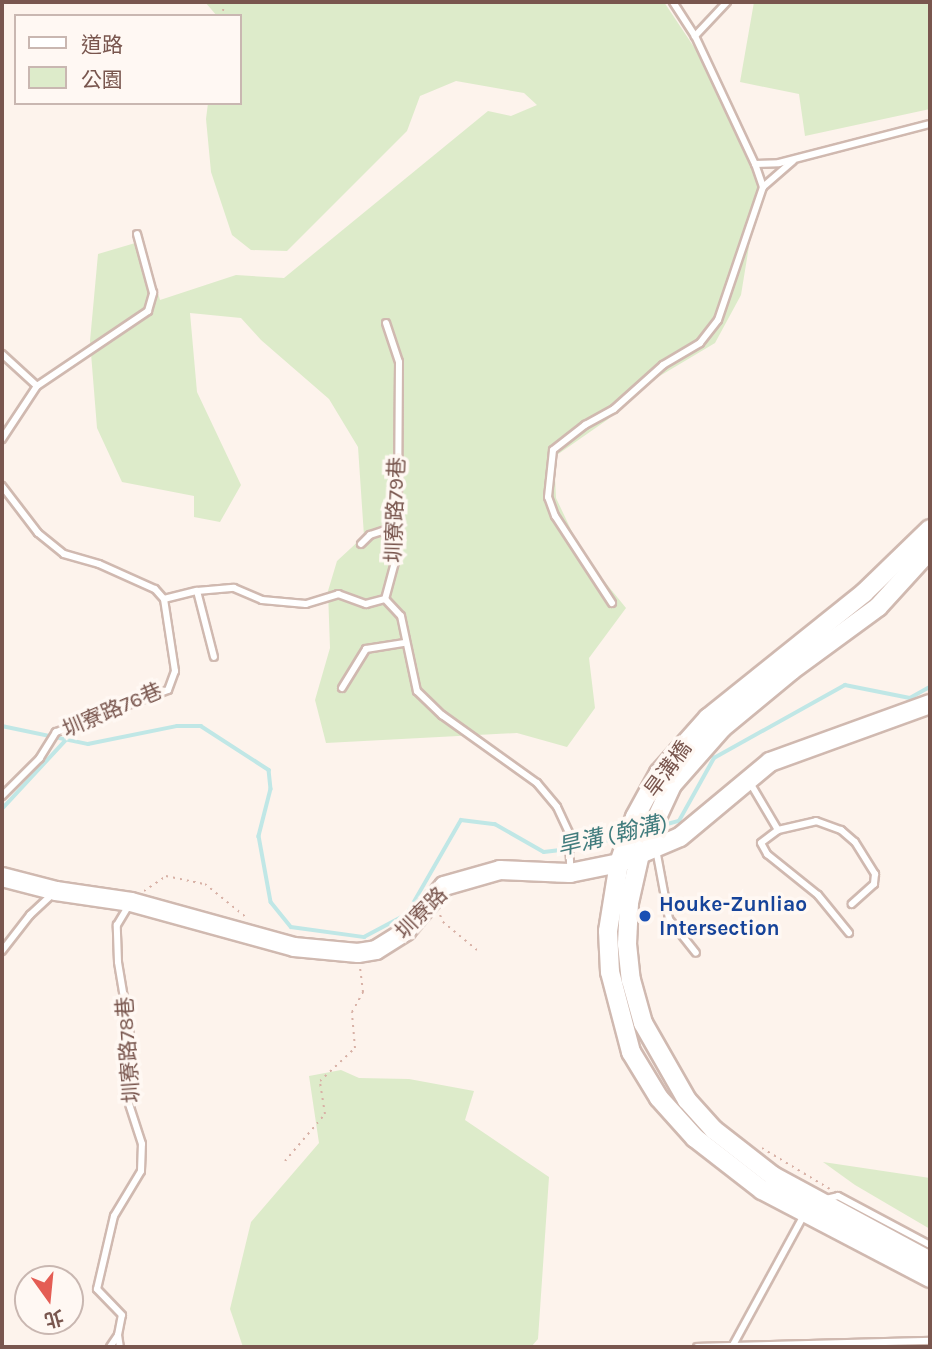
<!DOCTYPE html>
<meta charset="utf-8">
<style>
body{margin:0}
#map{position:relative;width:932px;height:1349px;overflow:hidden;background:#fdf3ec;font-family:Karla,"Noto Sans TC",sans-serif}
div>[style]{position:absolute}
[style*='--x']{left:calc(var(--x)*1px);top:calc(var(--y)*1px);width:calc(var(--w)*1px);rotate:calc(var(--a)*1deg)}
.green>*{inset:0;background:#ddebca}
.stream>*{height:3.5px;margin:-1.75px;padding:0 1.75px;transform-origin:1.75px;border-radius:1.75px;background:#c0e7e6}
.path>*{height:2px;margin-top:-1px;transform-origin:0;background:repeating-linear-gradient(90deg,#d8b1a6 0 2px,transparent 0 7px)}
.roads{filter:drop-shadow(2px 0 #d0b9b0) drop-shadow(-2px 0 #d0b9b0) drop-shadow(0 2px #d0b9b0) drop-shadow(0 -2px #d0b9b0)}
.lane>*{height:6px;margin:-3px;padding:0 3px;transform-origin:3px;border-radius:3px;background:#fff}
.secondary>*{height:18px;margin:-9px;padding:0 9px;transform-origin:9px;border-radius:9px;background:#fff}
.dots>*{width:19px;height:19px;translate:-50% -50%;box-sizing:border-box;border:4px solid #fff8f3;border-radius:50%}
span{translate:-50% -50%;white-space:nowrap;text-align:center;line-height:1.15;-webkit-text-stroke:7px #fff8f3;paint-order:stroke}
.street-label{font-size:21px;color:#79564e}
.transit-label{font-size:21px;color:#164399;font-weight:700}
.left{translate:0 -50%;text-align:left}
.water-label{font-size:23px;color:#417c7d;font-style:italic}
.frame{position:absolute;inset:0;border:4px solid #79564e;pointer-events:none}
.legend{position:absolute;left:14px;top:14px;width:228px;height:91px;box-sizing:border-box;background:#fff8f3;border:2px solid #c9b7b1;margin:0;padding:9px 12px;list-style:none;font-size:21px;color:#79564e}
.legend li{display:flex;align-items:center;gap:14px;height:35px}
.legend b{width:35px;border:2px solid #c9b7b1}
.north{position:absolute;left:14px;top:1265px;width:70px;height:70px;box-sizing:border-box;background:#fff8f3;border:2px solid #c9b7b1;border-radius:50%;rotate:165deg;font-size:19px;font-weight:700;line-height:28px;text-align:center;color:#79564e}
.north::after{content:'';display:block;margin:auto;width:24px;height:32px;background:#e45d54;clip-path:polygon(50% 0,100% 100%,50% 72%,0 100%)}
</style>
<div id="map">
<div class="green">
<div style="clip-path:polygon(205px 2px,664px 2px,708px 68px,759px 185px,741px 295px,715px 343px,653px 380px,607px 420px,554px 457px,556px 498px,583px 555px,626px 608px,589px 658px,595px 708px,567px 747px,517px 733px,326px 743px,315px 700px,330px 648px,328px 591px,337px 561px,364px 536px,358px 447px,329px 399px,261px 340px,241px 318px,190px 313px,197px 392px,241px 485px,220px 522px,194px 517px,194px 496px,122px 482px,97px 428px,90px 341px,98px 254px,142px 241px,160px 300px,236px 275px,284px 278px,488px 111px,511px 116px,537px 105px,524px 93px,456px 81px,420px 96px,407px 131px,287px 251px,251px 250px,232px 235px,211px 172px,206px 119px,208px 103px,240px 103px,240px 16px,217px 16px)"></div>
<div style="clip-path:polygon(754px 2px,930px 2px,930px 109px,805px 136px,799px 94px,740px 82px)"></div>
<div style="clip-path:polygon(341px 1070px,359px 1078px,409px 1079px,474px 1091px,465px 1120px,549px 1177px,538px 1339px,531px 1347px,243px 1347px,230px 1309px,251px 1222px,319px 1143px,309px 1076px)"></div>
<div style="clip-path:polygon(823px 1162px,930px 1178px,930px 1229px,855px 1185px)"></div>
</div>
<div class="stream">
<div style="--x:2;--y:726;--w:88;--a:11.8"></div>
<div style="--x:88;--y:744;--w:91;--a:-11.4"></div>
<div style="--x:177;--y:726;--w:24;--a:0"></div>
<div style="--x:201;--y:726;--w:81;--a:32.9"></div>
<div style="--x:269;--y:770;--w:19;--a:84"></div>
<div style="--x:271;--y:789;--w:49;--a:104.3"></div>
<div style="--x:259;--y:836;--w:67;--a:79.7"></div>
<div style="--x:271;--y:902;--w:32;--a:51"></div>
<div style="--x:291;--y:927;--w:74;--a:7.8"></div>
<div style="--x:364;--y:937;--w:49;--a:-28.1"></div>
<div style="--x:407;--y:914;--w:108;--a:-60.1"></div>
<div style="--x:461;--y:820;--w:34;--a:7"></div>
<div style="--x:495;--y:824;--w:56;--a:29.7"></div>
<div style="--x:544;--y:852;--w:39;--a:-7"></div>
<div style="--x:583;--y:847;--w:41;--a:-15.4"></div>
<div style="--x:2;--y:809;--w:94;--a:-47.2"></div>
<div style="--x:660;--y:826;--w:20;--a:-15"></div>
<div style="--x:679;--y:821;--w:72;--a:-60.9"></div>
<div style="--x:714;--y:758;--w:150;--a:-29.1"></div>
<div style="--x:845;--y:685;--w:66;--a:11.3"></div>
<div style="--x:910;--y:698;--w:23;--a:-29"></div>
</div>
<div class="path">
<div style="--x:221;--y:2;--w:15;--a:74"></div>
<div style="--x:144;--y:891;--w:27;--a:-34"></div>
<div style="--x:166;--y:876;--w:40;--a:12"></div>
<div style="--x:205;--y:884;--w:54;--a:39"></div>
<div style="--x:440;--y:915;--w:8;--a:67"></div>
<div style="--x:443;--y:922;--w:44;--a:39.5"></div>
<div style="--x:762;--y:1148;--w:79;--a:31.1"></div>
<div style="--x:285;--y:1161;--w:62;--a:-49.6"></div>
<div style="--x:325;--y:1114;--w:33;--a:-99"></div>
<div style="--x:320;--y:1081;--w:48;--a:-43.3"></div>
<div style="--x:355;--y:1048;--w:36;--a:-95"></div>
<div style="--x:352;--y:1012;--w:23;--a:-61"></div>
<div style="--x:363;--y:992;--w:24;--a:-97"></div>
</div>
<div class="roads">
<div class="lane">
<div style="--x:673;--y:2;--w:40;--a:57.1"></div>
<div style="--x:727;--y:2;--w:47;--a:133.3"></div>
<div style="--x:695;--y:36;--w:141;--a:64.9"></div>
<div style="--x:755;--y:164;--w:24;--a:-2"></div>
<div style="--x:779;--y:163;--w:156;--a:-14.5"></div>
<div style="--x:763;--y:187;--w:40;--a:-41"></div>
<div style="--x:386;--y:323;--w:41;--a:71.6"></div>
<div style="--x:399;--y:362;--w:130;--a:90.4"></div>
<div style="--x:398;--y:492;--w:70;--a:92.5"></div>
<div style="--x:395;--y:562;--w:38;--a:105"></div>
<div style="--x:385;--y:599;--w:23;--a:47"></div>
<div style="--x:401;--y:616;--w:77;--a:78"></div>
<div style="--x:417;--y:691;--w:35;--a:44"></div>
<div style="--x:442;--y:715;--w:117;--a:35.6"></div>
<div style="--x:537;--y:783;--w:31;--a:50"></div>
<div style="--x:557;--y:807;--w:29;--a:65"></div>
<div style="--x:569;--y:833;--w:38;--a:88"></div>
<div style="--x:2;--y:354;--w:47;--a:42.4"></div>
<div style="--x:2;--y:439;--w:64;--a:-56.6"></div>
<div style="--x:37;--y:386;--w:134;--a:-34"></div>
<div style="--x:148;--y:311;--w:19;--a:-74"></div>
<div style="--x:153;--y:293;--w:61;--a:-105.2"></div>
<div style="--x:2;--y:486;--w:59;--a:52.5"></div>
<div style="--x:38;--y:533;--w:33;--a:39"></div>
<div style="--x:64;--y:554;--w:36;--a:16"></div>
<div style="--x:99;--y:564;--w:61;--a:24.1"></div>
<div style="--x:155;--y:589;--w:13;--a:48"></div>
<div style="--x:164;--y:599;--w:73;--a:81.3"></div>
<div style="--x:175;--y:671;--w:20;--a:110"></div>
<div style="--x:168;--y:690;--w:120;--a:159.4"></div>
<div style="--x:56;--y:732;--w:31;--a:122"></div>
<div style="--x:40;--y:758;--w:54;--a:135"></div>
<div style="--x:361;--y:544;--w:13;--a:-45"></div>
<div style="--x:370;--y:535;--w:28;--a:-18"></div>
<div style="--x:197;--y:591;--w:68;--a:75.6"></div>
<div style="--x:164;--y:599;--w:34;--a:-14"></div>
<div style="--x:197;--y:591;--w:37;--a:-5"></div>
<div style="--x:234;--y:588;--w:30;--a:23"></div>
<div style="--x:262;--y:600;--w:44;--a:5.2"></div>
<div style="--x:306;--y:604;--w:34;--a:-17"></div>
<div style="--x:338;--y:594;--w:30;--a:20"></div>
<div style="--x:366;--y:604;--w:20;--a:-15"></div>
<div style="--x:612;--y:603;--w:104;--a:-123.2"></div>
<div style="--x:555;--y:516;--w:20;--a:-110"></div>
<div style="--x:548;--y:497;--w:47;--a:-83.9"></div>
<div style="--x:553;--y:450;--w:41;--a:-38"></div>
<div style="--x:585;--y:425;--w:33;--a:-29"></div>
<div style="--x:614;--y:409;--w:66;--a:-41.9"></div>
<div style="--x:663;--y:365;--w:43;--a:-30.7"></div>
<div style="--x:700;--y:343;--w:29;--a:-52"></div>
<div style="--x:718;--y:320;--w:140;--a:-71.3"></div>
<div style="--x:763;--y:187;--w:24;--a:-109"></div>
<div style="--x:342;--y:688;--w:46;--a:-58.4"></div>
<div style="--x:366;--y:649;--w:39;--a:-9"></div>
<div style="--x:749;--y:781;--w:57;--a:59.4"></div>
<div style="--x:778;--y:830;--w:21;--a:143"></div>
<div style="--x:761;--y:843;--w:13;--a:61"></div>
<div style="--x:767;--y:854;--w:65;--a:38.8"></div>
<div style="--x:818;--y:895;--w:49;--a:50.8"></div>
<div style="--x:778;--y:830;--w:39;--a:-13"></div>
<div style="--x:816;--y:821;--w:27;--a:20"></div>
<div style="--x:841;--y:830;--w:18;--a:41"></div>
<div style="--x:855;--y:842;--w:38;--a:58"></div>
<div style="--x:875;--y:874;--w:10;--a:96"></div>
<div style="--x:874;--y:884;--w:30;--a:138"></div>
<div style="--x:656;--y:849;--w:71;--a:79.5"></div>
<div style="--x:669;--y:919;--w:43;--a:51.5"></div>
<div style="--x:2;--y:951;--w:46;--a:-52.1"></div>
<div style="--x:30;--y:915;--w:33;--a:-43"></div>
<div style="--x:826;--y:1199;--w:12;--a:-14"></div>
<div style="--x:838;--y:1196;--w:104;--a:28"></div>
<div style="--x:118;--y:1335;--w:12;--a:81"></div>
<div style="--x:110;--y:1347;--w:14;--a:-56"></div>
<div style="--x:118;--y:1335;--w:20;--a:-79"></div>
<div style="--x:122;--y:1315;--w:36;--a:-134"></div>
<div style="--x:97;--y:1289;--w:75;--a:-76.9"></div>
<div style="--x:114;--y:1216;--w:52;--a:-59"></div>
<div style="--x:141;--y:1171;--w:27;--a:-88"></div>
<div style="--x:142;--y:1144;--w:45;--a:-108"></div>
<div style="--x:128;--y:1101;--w:67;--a:-88.3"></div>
<div style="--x:130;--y:1034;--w:73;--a:-99.5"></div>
<div style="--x:118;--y:962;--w:37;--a:-92"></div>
<div style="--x:117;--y:925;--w:26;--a:-59"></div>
<div style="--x:697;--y:1347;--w:233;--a:-1.5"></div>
<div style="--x:732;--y:1347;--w:150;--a:-61.4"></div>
</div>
<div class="secondary">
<div style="--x:930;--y:529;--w:92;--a:135.9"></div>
<div style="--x:864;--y:593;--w:200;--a:141.3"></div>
<div style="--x:708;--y:718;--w:74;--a:131.7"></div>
<div style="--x:659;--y:773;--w:50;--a:118.6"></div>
<div style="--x:635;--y:817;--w:49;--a:109.2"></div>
<div style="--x:619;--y:863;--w:69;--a:99.2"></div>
<div style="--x:608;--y:931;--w:41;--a:87.2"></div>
<div style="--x:610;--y:972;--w:83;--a:75.3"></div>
<div style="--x:631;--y:1052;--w:54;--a:58.7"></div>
<div style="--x:659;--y:1098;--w:54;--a:48"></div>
<div style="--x:695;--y:1138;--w:85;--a:37.8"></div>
<div style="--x:762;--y:1190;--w:190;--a:27.6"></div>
<div style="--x:930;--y:550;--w:77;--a:132.4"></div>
<div style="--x:878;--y:607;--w:107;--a:143.8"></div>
<div style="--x:792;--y:670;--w:91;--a:140.4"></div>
<div style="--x:722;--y:728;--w:76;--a:131.3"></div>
<div style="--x:672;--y:785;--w:76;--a:114.9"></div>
<div style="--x:640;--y:854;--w:50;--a:102.7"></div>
<div style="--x:629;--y:903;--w:41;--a:92.8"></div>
<div style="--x:627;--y:944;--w:36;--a:84"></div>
<div style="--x:631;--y:980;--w:45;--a:74.4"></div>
<div style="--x:643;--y:1023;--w:89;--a:60.3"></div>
<div style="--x:687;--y:1100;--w:40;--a:48"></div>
<div style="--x:714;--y:1130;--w:75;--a:37.9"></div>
<div style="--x:773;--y:1176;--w:179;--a:28.4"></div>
<div style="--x:2;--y:877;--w:56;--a:14.5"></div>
<div style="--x:56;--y:891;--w:76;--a:8.3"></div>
<div style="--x:131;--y:902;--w:169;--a:15.4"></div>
<div style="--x:294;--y:947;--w:64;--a:5.4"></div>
<div style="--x:358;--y:953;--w:18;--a:-9"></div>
<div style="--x:376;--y:950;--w:36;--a:-32"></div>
<div style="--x:406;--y:931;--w:59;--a:-49.8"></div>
<div style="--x:444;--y:886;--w:58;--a:-15.9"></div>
<div style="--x:500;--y:870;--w:70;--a:2.5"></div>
<div style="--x:570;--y:873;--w:50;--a:-11.5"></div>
<div style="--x:619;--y:863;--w:66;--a:-23.1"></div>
<div style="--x:680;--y:837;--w:117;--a:-39.8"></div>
<div style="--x:770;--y:762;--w:170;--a:-19.9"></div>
</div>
</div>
<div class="dots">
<div style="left:645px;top:916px;background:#1a4fb4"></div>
</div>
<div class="street-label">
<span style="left:395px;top:510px;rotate:-88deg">圳寮路79巷</span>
<span style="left:112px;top:710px;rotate:-23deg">圳寮路76巷</span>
<span style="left:668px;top:769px;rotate:-54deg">旱溝橋</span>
<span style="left:421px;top:913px;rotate:-45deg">圳寮路</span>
<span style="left:128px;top:1050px;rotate:-94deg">圳寮路78巷</span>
</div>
<div class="transit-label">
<span class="left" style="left:659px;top:916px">Houke-Zunliao<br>Intersection</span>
</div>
<div class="water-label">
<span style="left:612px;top:836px;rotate:-13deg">旱溝 (翰溝)</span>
</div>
<div class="frame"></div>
<ul class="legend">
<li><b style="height:9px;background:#fff"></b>道路</li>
<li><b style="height:19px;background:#ddebca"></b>公園</li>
</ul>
<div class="north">北</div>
</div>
